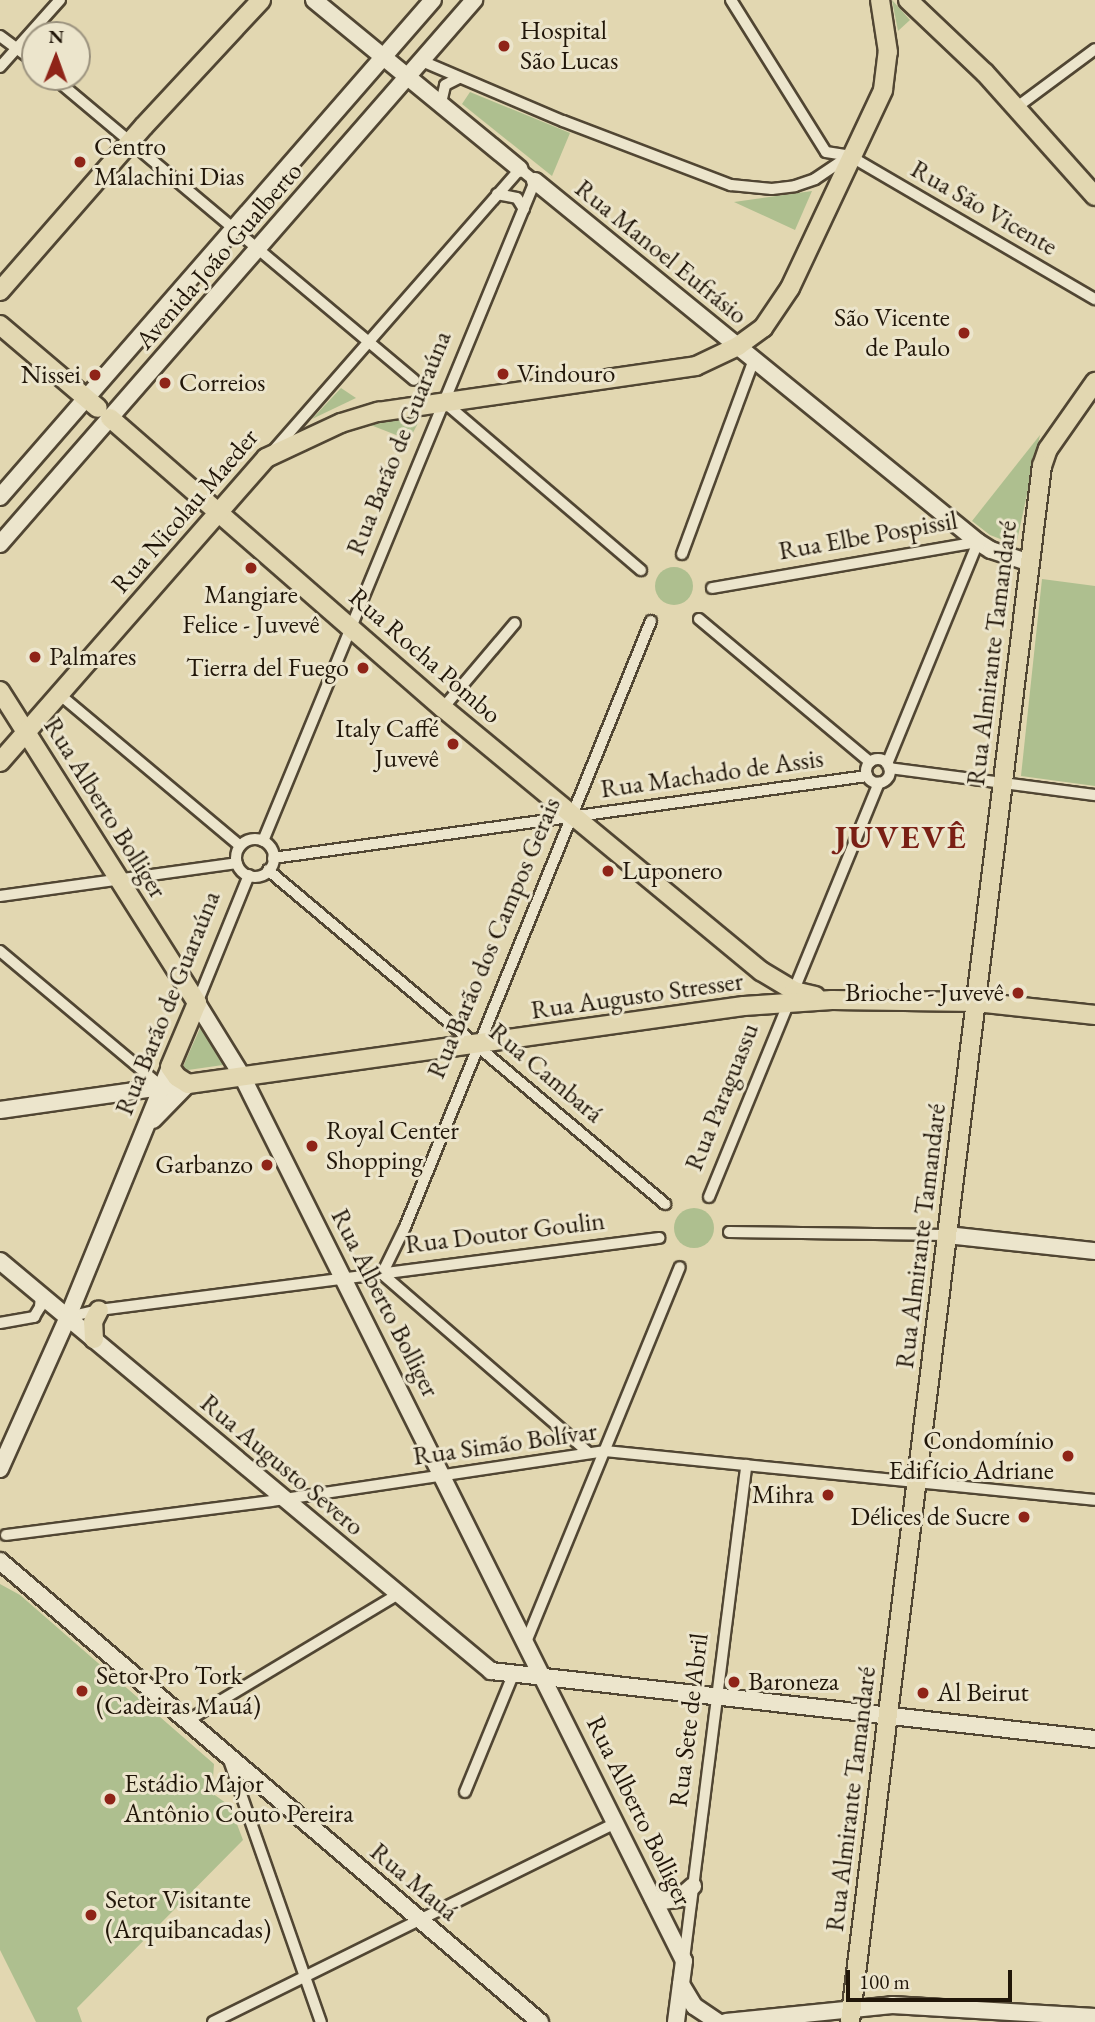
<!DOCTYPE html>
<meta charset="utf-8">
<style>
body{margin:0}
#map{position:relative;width:1095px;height:2022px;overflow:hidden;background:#e2d7b1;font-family:"EB Garamond",serif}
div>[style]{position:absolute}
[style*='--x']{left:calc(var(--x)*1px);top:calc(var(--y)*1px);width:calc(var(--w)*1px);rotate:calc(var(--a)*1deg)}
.green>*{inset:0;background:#aebf8f}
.round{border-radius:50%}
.roads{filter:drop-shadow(2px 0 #514633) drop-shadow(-2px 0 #514633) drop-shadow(0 2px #514633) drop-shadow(0 -2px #514633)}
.street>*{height:10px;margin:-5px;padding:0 5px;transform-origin:5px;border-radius:5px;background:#ece5cc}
.street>.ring{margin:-5px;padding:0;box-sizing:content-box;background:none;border:10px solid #ece5cc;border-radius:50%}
.secondary>*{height:16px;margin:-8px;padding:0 8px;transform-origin:8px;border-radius:8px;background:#ece5cc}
.primary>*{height:18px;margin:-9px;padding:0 9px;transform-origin:9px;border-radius:9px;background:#e2d7b1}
.dots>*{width:19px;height:19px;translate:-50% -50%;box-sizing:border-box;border:4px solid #ece5cc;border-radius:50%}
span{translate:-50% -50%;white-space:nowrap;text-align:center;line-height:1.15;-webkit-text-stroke:6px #ece5cc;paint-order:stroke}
.poi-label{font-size:26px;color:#211609}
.left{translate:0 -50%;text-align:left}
.right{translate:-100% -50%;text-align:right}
.street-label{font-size:26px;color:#211609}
.district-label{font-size:33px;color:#7a1f14;font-weight:700;letter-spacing:2px}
.north{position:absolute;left:21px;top:21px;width:70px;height:70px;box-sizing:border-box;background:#ece5cc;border:2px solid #9b927e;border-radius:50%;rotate:1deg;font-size:19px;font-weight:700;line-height:28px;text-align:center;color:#211609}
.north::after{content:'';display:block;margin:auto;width:24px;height:32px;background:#8f2418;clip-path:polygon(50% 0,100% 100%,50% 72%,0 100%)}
.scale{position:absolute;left:846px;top:1970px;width:166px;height:32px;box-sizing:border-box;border:4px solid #211609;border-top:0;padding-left:9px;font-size:21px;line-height:24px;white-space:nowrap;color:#211609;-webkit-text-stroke:5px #ece5cc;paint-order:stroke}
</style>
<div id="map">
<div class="green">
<div style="clip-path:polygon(892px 0,910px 20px,898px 31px)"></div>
<div style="clip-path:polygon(470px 92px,570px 133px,552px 176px,462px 104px)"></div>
<div style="clip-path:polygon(812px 191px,795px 230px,734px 202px)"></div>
<div style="clip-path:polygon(341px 388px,356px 398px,312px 419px)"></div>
<div style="clip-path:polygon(424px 412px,409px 440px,368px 424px,398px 417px)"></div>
<div style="clip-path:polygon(1040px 435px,1016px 545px,990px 535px,972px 521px)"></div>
<div class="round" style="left:655px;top:567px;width:38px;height:38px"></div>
<div style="clip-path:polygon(1042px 579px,1095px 586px,1095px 786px,1021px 776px)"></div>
<div style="clip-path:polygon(201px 1026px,223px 1065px,181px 1071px)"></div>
<div class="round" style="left:674px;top:1208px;width:40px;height:40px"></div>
<div style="clip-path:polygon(0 1584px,20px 1595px,214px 1764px,212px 1793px,230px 1806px,243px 1840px,77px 2008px,82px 2022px,36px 2022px,0 1950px)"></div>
</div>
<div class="roads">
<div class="street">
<div style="--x:731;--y:0;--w:179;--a:58"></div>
<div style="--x:826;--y:152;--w:24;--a:9"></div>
<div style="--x:850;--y:156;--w:284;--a:30.3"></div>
<div style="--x:0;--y:36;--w:44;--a:36.6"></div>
<div style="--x:422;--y:61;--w:153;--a:23.1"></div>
<div style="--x:563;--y:121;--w:180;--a:20.9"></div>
<div style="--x:731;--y:185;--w:41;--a:5.6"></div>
<div style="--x:772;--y:189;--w:23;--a:-7"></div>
<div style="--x:795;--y:186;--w:21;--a:-19"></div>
<div style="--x:815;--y:179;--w:40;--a:-34"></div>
<div style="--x:0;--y:67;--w:90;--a:-48.2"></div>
<div style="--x:53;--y:77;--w:471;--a:40"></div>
<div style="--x:441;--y:103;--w:18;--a:-77"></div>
<div style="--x:445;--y:85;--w:16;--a:-27"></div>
<div style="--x:1017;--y:107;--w:97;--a:-36.6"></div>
<div style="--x:497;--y:194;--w:20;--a:11"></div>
<div style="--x:517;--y:198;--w:13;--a:58"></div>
<div style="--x:444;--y:402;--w:259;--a:40.5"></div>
<div style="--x:682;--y:554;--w:208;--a:-69.7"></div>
<div style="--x:712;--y:588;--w:270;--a:-9.8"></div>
<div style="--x:699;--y:619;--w:223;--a:39.9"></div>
<div style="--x:59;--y:694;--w:236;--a:40"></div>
<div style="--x:443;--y:708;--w:111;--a:-49.7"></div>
<div class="ring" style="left:866px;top:759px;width:14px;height:14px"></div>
<div style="--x:887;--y:764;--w:240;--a:-67.7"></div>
<div style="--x:889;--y:768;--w:208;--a:7.5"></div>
<div class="ring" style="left:236px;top:839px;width:28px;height:28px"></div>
<div style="--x:263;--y:841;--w:714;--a:-67.6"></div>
<div style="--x:535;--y:181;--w:19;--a:-141"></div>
<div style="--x:520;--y:169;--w:375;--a:131.2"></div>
<div style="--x:273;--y:858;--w:600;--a:-7.86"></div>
<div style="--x:268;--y:870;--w:519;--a:40.07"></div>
<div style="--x:0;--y:896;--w:239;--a:-7.9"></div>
<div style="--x:0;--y:951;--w:212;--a:40"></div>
<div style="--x:197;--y:1003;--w:138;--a:-67.9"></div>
<div style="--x:709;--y:1197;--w:448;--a:-67.7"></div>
<div style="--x:729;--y:1232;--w:218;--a:0.8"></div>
<div style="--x:68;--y:1317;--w:32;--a:-13"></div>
<div style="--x:99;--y:1310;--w:565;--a:-7.33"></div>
<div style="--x:0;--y:1323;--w:35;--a:-10"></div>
<div style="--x:34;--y:1317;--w:12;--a:-59"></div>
<div style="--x:40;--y:1307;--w:12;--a:-85"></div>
<div style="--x:589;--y:1453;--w:274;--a:-139.1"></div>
<div style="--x:382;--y:1274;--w:52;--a:-63.9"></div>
<div style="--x:405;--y:1227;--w:654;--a:-67.91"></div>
<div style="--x:6;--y:1535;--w:267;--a:-7.3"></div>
<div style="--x:271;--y:1501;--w:338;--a:-8.5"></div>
<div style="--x:605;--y:1451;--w:492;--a:5.7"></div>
<div style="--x:526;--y:1642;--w:405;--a:-67.7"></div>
<div style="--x:187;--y:1721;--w:245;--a:-31"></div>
<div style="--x:228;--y:1757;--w:281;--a:70.7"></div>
<div style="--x:465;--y:1792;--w:126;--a:-67.7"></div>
<div style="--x:684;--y:1959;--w:498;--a:-82.8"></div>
<div style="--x:213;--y:2022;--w:449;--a:-26.3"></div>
</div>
<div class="secondary">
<div style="--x:314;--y:0;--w:266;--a:39.4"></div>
<div style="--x:535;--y:181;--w:571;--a:39.18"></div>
<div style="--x:978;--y:542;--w:15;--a:32"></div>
<div style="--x:991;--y:550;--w:41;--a:18.4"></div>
<div style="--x:0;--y:497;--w:659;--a:-48.94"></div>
<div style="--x:0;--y:544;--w:722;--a:-48.93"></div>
<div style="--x:197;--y:1003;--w:86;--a:58.3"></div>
<div style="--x:242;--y:1076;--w:989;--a:63.46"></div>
<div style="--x:684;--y:1961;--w:62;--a:97.5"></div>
<div style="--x:0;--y:1110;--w:170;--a:-8.1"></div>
<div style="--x:153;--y:1120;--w:50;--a:-45.8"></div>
<div style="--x:947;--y:1235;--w:149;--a:6.2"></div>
<div style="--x:0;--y:1261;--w:640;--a:39.86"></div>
<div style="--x:491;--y:1671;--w:608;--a:6.42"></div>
<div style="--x:0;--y:1469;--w:167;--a:-65.9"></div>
<div style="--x:68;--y:1317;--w:270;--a:-67.8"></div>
<div style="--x:0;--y:1561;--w:710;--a:40.49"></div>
<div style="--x:653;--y:1898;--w:9;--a:18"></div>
<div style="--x:662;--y:1901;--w:16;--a:-7"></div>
<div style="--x:678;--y:1899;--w:20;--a:-41"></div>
<div style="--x:681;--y:1984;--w:26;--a:59"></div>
<div style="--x:694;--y:2006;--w:29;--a:34"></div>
<div style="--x:726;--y:2022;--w:167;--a:-5.8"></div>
<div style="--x:892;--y:2005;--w:203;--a:3.4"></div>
</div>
<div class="primary">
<div style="--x:908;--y:0;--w:106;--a:43.5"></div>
<div style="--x:985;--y:73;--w:165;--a:48.2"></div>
<div style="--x:0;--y:291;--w:219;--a:-48.9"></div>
<div style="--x:144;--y:126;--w:172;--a:-47.1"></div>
<div style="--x:0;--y:325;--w:128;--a:40.3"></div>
<div style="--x:110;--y:418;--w:442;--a:41.1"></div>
<div style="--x:443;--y:708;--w:413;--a:39.6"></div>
<div style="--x:761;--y:971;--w:39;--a:31"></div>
<div style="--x:794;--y:991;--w:22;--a:13"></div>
<div style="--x:0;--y:691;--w:369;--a:57.7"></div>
<div style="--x:197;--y:1003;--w:69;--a:112.9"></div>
<div style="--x:170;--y:1067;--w:12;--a:55"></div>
<div style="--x:177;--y:1077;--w:13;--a:32"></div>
<div style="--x:188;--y:1084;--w:561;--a:-7.99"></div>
<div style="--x:744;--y:1006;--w:88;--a:-3.9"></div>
<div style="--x:832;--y:1000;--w:144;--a:0.8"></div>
<div style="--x:976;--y:1002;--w:120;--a:6.2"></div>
<div style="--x:0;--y:762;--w:404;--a:-48.8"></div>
<div style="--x:266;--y:458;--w:83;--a:-25"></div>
<div style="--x:341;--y:423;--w:39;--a:-17"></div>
<div style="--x:378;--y:412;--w:321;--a:-8.2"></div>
<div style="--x:696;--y:366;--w:47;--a:-25.5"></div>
<div style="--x:738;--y:346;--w:31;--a:-36"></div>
<div style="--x:763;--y:328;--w:48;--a:-56"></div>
<div style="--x:790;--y:288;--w:219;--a:-64.8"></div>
<div style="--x:883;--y:90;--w:38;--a:-83"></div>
<div style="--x:888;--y:52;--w:53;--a:-98.7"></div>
<div style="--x:94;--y:1339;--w:17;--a:-93"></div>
<div style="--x:93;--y:1322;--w:13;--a:-63"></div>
<div style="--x:850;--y:2022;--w:1568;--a:-82.97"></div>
<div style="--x:1042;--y:466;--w:18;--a:-71"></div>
<div style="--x:1048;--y:449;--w:82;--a:-55"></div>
</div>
</div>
<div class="dots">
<div style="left:504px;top:46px;background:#8f2418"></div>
<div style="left:80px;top:162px;background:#8f2418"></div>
<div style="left:964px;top:333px;background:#8f2418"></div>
<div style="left:503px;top:374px;background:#8f2418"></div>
<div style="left:95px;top:375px;background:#8f2418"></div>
<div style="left:165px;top:383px;background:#8f2418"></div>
<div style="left:251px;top:568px;background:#8f2418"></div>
<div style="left:35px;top:657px;background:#8f2418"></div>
<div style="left:363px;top:668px;background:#8f2418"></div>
<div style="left:453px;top:744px;background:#8f2418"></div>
<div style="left:608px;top:871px;background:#8f2418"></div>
<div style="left:1018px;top:993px;background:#8f2418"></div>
<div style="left:312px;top:1146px;background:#8f2418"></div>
<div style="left:267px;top:1165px;background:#8f2418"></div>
<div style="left:1068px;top:1456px;background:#8f2418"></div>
<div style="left:828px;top:1495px;background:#8f2418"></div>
<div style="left:1024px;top:1517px;background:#8f2418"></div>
<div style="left:734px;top:1682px;background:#8f2418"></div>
<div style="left:82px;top:1691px;background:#8f2418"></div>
<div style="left:923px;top:1693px;background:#8f2418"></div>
<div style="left:110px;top:1799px;background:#8f2418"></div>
<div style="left:91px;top:1915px;background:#8f2418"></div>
</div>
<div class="poi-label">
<span class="left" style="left:520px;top:46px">Hospital<br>São Lucas</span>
<span class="left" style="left:94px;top:162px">Centro<br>Malachini Dias</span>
<span class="right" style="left:950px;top:333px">São Vicente<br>de Paulo</span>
<span class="left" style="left:517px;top:374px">Vindouro</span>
<span class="right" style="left:81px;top:375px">Nissei</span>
<span class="left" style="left:179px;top:383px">Correios</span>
<span style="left:251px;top:610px">Mangiare<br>Felice - Juvevê</span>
<span class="left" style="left:49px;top:657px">Palmares</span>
<span class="right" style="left:349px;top:668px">Tierra del Fuego</span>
<span class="right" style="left:439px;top:744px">Italy Caffé<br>Juvevê</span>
<span class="left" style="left:622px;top:871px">Luponero</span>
<span class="right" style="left:1004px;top:993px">Brioche - Juvevê</span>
<span class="left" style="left:326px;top:1146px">Royal Center<br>Shopping</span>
<span class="right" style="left:253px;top:1165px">Garbanzo</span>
<span class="right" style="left:1054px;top:1456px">Condomínio<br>Edifício Adriane</span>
<span class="right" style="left:814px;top:1495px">Mihra</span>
<span class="right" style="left:1010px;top:1517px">Délices de Sucre</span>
<span class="left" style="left:96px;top:1691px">Setor Pro Tork<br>(Cadeiras Mauá)</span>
<span class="left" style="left:748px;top:1682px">Baroneza</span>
<span class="left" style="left:937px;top:1693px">Al Beirut</span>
<span class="left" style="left:124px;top:1799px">Estádio Major<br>Antônio Couto Pereira</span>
<span class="left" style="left:105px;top:1915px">Setor Visitante<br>(Arquibancadas)</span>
</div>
<div class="street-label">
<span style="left:984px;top:208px;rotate:30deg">Rua São Vicente</span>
<span style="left:661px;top:252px;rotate:39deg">Rua Manoel Eufrásio</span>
<span style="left:219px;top:256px;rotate:-49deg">Avenida João Gualberto</span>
<span style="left:399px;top:443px;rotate:-68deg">Rua Barão de Guaraúna</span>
<span style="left:185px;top:511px;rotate:-49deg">Rua Nicolau Maeder</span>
<span style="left:868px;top:536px;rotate:-10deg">Rua Elbe Pospissil</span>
<span style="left:992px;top:653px;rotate:-83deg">Rua Almirante Tamandaré</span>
<span style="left:425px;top:656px;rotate:41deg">Rua Rocha Pombo</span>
<span style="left:712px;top:774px;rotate:-8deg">Rua Machado de Assis</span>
<span style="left:105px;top:808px;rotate:58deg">Rua Alberto Bolliger</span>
<span style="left:494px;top:938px;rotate:-67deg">Rua Barão dos Campos Gerais</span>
<span style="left:637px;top:996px;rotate:-8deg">Rua Augusto Stresser</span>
<span style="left:168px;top:1003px;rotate:-68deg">Rua Barão de Guaraúna</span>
<span style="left:546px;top:1073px;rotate:40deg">Rua Cambará</span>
<span style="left:722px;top:1097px;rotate:-68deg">Rua Paraguassu</span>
<span style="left:505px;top:1233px;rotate:-7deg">Rua Doutor Goulin</span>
<span style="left:921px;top:1236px;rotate:-83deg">Rua Almirante Tamandaré</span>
<span style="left:385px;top:1303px;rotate:63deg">Rua Alberto Bolliger</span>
<span style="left:505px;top:1444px;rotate:-8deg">Rua Simão Bolívar</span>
<span style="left:282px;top:1465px;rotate:40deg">Rua Augusto Severo</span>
<span style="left:689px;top:1720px;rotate:-83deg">Rua Sete de Abril</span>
<span style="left:851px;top:1799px;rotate:-83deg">Rua Almirante Tamandaré</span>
<span style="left:639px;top:1811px;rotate:64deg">Rua Alberto Bolliger</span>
<span style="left:414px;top:1882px;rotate:40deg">Rua Mauá</span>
</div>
<div class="district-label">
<span style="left:901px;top:837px">JUVEVÊ</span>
</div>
<div class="north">N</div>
<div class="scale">100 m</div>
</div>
